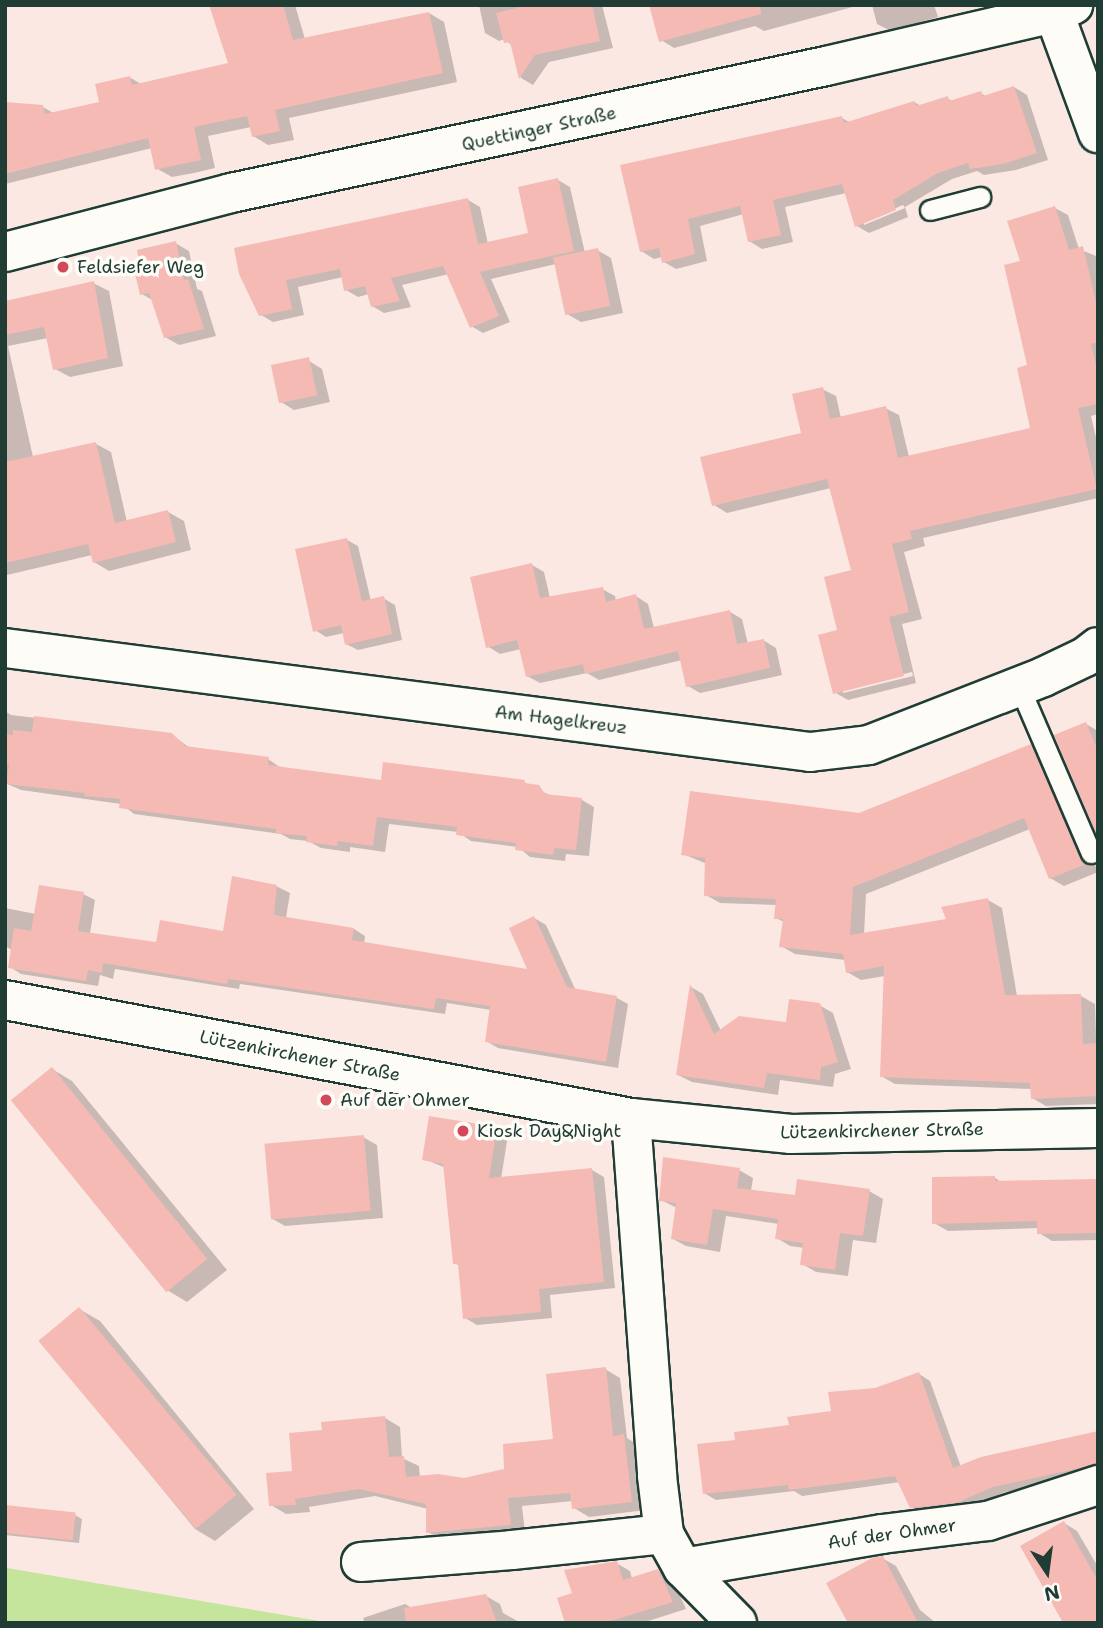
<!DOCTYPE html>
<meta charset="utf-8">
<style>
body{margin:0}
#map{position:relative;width:1103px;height:1628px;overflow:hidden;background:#fbe8e3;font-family:"Shantell Sans",sans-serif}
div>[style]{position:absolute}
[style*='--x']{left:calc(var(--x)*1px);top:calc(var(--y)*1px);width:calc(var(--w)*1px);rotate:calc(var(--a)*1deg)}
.green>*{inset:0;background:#c5e49c}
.shadow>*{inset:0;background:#0003}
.building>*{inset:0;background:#f6bab4;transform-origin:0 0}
.roads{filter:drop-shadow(2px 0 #1f3d34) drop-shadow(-2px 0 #1f3d34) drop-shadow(0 2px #1f3d34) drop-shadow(0 -2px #1f3d34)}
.service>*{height:19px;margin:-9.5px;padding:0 9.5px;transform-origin:9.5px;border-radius:9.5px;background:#fdfcf7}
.minor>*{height:38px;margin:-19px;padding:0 19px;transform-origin:19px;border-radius:19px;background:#fdfcf7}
.tertiary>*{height:38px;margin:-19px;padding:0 19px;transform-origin:19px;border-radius:19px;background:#fdfcf7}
.secondary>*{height:38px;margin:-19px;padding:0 19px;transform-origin:19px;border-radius:19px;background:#fdfcf7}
.dots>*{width:19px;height:19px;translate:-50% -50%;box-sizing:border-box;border:4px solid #fdfcf7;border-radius:50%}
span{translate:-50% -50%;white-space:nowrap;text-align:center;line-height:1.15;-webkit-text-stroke:7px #fdfcf7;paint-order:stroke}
.street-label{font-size:18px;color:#1f3d34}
.poi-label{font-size:18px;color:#1f3d34}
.left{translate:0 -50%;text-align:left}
.frame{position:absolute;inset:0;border:7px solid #1f3d34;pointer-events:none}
.north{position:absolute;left:1012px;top:1537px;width:70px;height:70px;-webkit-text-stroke:5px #fdfcf7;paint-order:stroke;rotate:167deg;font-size:19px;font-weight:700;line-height:28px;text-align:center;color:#1f3d34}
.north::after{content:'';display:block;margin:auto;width:24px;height:32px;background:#1f3d34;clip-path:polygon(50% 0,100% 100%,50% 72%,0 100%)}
</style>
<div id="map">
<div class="green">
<div style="clip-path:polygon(7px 1568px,325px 1622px,325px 1623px,5px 1623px)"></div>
</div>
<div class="shadow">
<div style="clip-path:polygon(211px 5px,295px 5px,305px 39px,429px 13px,444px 22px,457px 82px,289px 118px,294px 140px,268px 145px,253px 136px,251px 127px,208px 136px,215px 168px,194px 173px,172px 177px,156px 168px,152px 148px,5px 184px,5px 104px,43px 107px,55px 114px,101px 103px,129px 77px,141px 84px,230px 64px)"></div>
<div style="clip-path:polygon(479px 5px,602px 5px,613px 48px,549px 62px,533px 85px,521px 78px,512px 46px,505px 39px,499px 41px,485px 33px)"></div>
<div style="clip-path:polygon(651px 5px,860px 5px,764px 31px,755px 26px,674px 48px,661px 40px)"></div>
<div style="clip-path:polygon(872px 5px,934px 5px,938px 17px,891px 31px,877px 24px)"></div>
<div style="clip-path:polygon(evenodd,1014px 87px,1027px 95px,1048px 160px,1016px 170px,984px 175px,977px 171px,952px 179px,905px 207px,908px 217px,869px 233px,857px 226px,846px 193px,785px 207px,793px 242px,762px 249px,749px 241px,744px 214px,700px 226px,707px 261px,676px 269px,664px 262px,662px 257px,654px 259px,641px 251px,622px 166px,842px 118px,851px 123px,914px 102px,921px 106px,947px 98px,954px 102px,981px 93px,987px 97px,1014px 87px,903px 205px,905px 208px,864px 225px,864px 222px,903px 205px)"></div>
<div style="clip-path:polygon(558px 180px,570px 187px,585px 253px,597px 250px,611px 258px,623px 313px,581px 322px,567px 314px,556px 264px,491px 279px,510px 322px,483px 333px,471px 326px,449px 274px,402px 285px,411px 307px,384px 313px,372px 306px,369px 294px,358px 297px,346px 290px,343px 277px,298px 287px,304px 315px,273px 322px,261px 315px,241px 273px,468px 200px,480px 207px,488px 244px,530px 234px)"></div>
<div style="clip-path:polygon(evenodd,1055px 208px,1068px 215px,1079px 249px,1096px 256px,1098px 263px,1098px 414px,1091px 416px,1098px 446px,1098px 498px,923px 538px,925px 546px,904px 552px,922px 619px,902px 624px,916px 683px,848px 700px,834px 692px,839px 632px,853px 571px,831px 488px,727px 513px,714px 505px,804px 434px,822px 389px,836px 396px,841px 418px,885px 408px,899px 415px,909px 457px,1032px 430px,1022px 262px,1055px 208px,912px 672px,913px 676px,843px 693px,843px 689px,912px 672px)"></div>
<div style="clip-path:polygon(175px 243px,189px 251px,197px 289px,202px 291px,216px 336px,179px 345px,165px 337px,154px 301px,142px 294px)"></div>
<div style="clip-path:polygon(93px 283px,109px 291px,123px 366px,70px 377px,55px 369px,48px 338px,8px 346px,33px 457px,96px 444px,111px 452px,127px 522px,168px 512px,184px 521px,191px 550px,109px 571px,94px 562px,92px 555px,7px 575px,5px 303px)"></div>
<div style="clip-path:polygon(309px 361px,322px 369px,330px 402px,294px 410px,281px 402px)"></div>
<div style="clip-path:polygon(347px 540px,358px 546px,371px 601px,383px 598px,395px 605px,402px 640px,358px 650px,346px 644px,344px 633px,326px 637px,315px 630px)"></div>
<div style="clip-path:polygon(532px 565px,544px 572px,550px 598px,602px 589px,615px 596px,616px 601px,636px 596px,648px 604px,654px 628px,730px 612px,742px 619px,748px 644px,763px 640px,776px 648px,782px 675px,700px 693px,688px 686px,682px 660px,599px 680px,587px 673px,540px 683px,527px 676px,521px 649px,500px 654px,487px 646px)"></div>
<div style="clip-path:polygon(5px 711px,11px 715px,171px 734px,191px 749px,268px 759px,281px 768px,383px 782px,524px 782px,553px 797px,582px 800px,594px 807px,589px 856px,566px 854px,565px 861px,530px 857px,518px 847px,471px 841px,458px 832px,389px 824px,385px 852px,350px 847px,350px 852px,321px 848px,308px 841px,290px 839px,281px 834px,134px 814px,121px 804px,21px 790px,5px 783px)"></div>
<div style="clip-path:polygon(1086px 724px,1098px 731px,1098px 833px)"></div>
<div style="clip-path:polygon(1031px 746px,1045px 754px,1098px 872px,1064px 886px,1050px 878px,1030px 829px,866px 894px,864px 935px,948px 920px,988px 900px,1002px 908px,1017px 996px,1081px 996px,1095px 1004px,1098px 1104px,1046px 1106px,1032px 1098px,1032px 1089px,895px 1084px,881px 1076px,885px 976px,861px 980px,847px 972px,845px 960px,795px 954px,781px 946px,784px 922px,776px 918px,777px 905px,720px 903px,706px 895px,707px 864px,683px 854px,860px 815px)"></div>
<div style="clip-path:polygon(234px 878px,278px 887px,290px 893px,286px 918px,354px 929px,365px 936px,364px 944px,530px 971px,534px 918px,546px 925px,576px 991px,617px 998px,628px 1004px,618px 1068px,498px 1048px,486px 1041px,491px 1010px,447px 1003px,445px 1014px,240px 984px,239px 989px,115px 969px,113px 979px,100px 975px,98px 986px,21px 974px,10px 967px,12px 950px,5px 946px,5px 908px,36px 914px,83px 894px,95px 900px,90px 934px,158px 944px,224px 933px)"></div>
<div style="clip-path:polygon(691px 987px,703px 994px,721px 1031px,788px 1024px,819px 1005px,833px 1013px,851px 1069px,835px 1074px,833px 1087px,780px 1080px,778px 1095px,692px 1082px,678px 1075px)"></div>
<div style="clip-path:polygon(52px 1069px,72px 1081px,227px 1270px,187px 1302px,167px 1290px)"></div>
<div style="clip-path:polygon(496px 1128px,508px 1135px,501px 1179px,592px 1170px,604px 1177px,615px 1288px,550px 1295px,552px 1318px,477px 1325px,465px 1318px,460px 1266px,454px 1263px,446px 1168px,424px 1159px)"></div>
<div style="clip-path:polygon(363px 1137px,377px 1145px,383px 1218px,285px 1226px,271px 1218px)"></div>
<div style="clip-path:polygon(739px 1170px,753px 1178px,751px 1191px,796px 1197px,869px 1191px,883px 1199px,876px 1243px,853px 1240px,848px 1276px,816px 1272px,802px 1264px,805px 1248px,790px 1246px,777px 1238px,779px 1224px,726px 1216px,720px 1252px,686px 1246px,673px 1239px,677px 1208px,661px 1200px)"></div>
<div style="clip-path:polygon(995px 1178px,1003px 1183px,1098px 1181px,1098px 1240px,1052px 1241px,1039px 1233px,1038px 1228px,948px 1231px,934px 1223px)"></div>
<div style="clip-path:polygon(79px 1309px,100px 1321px,254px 1509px,215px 1541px,195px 1529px,40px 1340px)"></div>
<div style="clip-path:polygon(605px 1369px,620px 1378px,627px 1438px,638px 1445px,646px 1510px,589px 1517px,574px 1508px,573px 1501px,522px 1506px,525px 1533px,442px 1540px,428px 1532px,428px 1509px,375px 1496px,309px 1507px,310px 1512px,286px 1514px,271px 1505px,323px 1432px,385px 1418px,400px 1427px,402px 1458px,419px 1466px,420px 1478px,464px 1480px,506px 1470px,555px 1441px)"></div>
<div style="clip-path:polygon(919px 1374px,930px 1381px,961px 1467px,1098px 1432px,1098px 1472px,1005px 1492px,968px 1508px,923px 1514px,912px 1507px,900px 1482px,802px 1496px,794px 1491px,716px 1500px,704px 1493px,737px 1441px,833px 1413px,875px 1390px)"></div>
<div style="clip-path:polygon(5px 1507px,75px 1515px,82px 1519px,79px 1543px,5px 1535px)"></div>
<div style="clip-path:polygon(1064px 1523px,1077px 1531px,1098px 1567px,1098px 1623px)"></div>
<div style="clip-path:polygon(882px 1558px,896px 1566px,920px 1610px,936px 1623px,850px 1623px)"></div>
<div style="clip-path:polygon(616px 1563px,630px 1571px,632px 1579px,658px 1571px,672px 1578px,686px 1609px,642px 1623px,567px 1623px,574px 1594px,567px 1571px)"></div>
<div style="clip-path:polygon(486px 1596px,500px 1604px,503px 1613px,521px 1623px,365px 1623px,363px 1618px,405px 1604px,412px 1608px)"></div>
</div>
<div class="building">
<div style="clip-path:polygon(209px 5px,283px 5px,293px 40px,429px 12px,443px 73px,275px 110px,280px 131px,252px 137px,247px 116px,194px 127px,201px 160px,177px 165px,155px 170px,148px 138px,5px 174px,5px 102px,43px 105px,45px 114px,99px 102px,95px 84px,130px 76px,132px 85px,228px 63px)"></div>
<div style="clip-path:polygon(529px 5px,592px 5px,600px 41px,535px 55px,519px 79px,510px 42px,504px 43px,496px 13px)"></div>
<div style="clip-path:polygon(649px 5px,760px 5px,761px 14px,659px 42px)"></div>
<div style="clip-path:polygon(1014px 86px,1037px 153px,1003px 164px,970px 169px,968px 163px,938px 173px,893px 200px,896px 210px,855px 227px,842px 184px,773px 200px,781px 235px,748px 242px,740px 206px,688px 219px,695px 254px,662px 263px,659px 248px,640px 252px,620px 165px,842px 116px,844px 123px,914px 101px,916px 106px,948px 96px,949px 101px,981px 91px,983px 96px)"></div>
<div style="clip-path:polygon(558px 178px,574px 251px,480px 272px,499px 316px,470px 328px,443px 266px,391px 278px,400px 301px,371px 307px,365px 286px,344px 291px,340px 269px,286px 280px,292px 309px,259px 316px,239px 274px,234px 248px,468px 198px,478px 244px,528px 233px,518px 187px)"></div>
<div style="clip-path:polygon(1055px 206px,1069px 250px,1083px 246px,1098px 311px,1098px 342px,1091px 344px,1098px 374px,1098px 404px,1078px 408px,1097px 489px,910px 531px,912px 539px,892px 544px,909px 612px,889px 617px,904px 676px,833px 694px,818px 635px,837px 630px,824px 577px,851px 570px,827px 479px,712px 506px,700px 457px,801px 433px,792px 394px,823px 387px,830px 419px,886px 406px,898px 458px,1030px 428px,1017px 368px,1027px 365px,1004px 265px,1020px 261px,1007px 221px)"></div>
<div style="clip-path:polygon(176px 241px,184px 280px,188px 279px,204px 329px,164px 338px,149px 293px,140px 295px,134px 269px,140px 267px,137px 250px)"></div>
<div style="left:598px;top:248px;width:59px;height:46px;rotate:78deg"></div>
<div style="clip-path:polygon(94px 281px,108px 358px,53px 370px,44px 327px,5px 335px,5px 301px)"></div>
<div style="left:309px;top:357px;width:39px;height:39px;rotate:78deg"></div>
<div style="clip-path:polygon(96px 442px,115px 523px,168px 510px,176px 542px,93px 563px,88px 544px,5px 563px,5px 462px)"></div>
<div style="clip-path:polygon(347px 538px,362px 601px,384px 596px,392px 634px,345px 645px,341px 625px,313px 632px,295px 549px)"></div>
<div style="clip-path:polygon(532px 563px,540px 598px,603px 587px,606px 602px,636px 594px,644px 629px,730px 610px,737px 644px,764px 639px,770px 668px,686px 687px,678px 651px,585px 674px,583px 664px,526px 677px,517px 640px,486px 648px,470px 577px)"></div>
<div style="clip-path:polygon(34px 716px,172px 733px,185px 746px,269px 757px,268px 765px,381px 780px,383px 762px,525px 780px,524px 783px,539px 785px,545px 794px,582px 798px,576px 850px,554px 848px,553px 855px,515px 850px,516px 843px,456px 835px,457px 827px,377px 817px,373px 846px,338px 841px,337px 846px,306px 842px,307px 836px,276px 833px,276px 829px,119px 808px,120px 799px,84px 796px,85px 793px,6px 784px,9px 765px,5px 765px,5px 734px,13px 735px,13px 730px,32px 732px)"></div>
<div style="clip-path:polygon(1086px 722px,1098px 751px,1098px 838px,1054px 735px)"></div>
<div style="clip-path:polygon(1031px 744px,1080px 858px,1086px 864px,1049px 879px,1024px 818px,853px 887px,850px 935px,946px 919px,941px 907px,988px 898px,1005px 995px,1081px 994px,1083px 1044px,1098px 1043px,1098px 1096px,1031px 1099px,1030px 1083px,880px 1077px,884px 966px,846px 973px,843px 954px,779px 947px,783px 919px,774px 919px,776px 899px,704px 896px,705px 858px,681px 855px,690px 791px,859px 813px)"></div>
<div style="clip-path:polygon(232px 876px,277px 885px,274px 915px,354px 928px,352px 940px,527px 969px,509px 928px,534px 916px,567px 987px,617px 996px,606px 1062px,485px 1042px,490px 1006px,436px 998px,434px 1009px,228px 979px,227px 984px,103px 963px,102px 973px,88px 970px,86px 981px,8px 968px,14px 928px,31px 931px,39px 885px,84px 892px,78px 931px,156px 942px,160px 920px,223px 931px)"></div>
<div style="clip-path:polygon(690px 984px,714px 1034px,739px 1016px,786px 1022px,789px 999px,820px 1003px,838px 1062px,821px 1067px,820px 1080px,767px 1073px,764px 1088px,676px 1075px)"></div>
<div style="left:52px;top:1067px;width:247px;height:53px;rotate:51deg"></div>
<div style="clip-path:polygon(429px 1116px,497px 1127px,489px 1178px,592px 1168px,604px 1282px,539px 1289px,541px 1312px,463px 1319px,458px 1264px,453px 1264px,443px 1164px,422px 1160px)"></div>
<div style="left:364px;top:1135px;width:76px;height:100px;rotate:85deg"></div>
<div style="clip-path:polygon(663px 1157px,740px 1168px,737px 1188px,795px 1195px,797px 1179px,870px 1189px,863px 1236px,840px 1233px,835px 1270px,800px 1265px,803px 1243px,775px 1239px,778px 1219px,713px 1209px,707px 1245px,671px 1239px,676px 1203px,659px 1201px)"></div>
<div style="clip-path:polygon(995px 1176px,995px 1181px,1098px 1179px,1098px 1233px,1037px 1234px,1037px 1221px,932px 1224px,932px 1177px)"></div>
<div style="left:79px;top:1307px;width:245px;height:53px;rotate:50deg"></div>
<div style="clip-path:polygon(606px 1367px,613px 1436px,624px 1434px,632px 1502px,572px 1509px,570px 1493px,508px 1498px,511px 1525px,426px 1533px,426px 1504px,359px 1489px,295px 1499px,296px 1505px,269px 1506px,266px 1473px,292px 1471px,289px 1433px,322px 1430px,321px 1422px,385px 1416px,389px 1457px,404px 1456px,406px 1477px,438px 1474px,464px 1478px,504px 1469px,503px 1444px,553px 1439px,546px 1374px)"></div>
<div style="clip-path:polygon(919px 1372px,953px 1468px,981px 1457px,1098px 1431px,1098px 1464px,993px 1487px,956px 1503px,910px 1508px,895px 1476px,789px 1490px,788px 1485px,703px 1494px,697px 1444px,735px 1440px,734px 1432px,789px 1425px,787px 1417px,831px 1411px,828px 1392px,875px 1388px)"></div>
<div style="left:5px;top:1505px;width:71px;height:28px;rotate:6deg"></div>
<div style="clip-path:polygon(1064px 1521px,1098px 1581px,1098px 1623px,1063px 1623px,1020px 1546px)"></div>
<div style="clip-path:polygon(883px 1556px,918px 1623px,848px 1623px,826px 1583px,872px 1558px)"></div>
<div style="clip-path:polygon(617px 1561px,623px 1580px,658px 1569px,673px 1602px,604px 1623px,565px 1623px,557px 1598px,572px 1593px,564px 1570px)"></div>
<div style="clip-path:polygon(486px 1594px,497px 1623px,406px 1623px,404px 1608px)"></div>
</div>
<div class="roads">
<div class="service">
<div style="--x:930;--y:210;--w:52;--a:-14.6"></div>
<div style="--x:1019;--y:686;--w:182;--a:66.7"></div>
</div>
<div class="minor">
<div style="--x:1054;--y:13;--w:128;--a:69.9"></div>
<div style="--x:5;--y:648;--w:812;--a:7.36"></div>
<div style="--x:810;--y:752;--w:59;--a:-6.8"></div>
<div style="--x:869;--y:745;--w:187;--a:-21.3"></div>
<div style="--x:1043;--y:677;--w:47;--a:-25.5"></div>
<div style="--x:1085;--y:657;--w:16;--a:-38"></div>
<div style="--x:631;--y:1118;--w:359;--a:85.8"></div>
<div style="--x:657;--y:1476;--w:58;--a:83.1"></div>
<div style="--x:664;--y:1534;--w:39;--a:61"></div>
<div style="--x:683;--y:1568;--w:77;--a:45.5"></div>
<div style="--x:361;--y:1562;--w:151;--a:-4.5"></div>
<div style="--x:512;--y:1550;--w:153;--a:-6"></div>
<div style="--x:683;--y:1568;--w:202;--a:-9.7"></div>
<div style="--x:882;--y:1534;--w:107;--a:-7"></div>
<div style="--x:988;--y:1521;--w:116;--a:-18.1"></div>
</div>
<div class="tertiary">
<div style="--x:5;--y:252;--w:234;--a:-14.6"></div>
<div style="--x:231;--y:193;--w:608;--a:-12.05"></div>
<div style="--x:826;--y:66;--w:234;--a:-13.1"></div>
<div style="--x:1054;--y:13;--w:21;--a:-23"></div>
</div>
<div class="secondary">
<div style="--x:5;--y:1000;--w:637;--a:10.67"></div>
<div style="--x:631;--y:1118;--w:161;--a:5.7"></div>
<div style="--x:791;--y:1134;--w:307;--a:-1.1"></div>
</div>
</div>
<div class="dots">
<div style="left:63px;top:267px;background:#d1495b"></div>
<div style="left:326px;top:1100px;background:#d1495b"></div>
<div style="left:463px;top:1131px;background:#d1495b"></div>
</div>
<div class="street-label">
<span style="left:539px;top:129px;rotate:-12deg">Quettinger Straße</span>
<span style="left:561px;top:720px;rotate:7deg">Am Hagelkreuz</span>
<span style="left:300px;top:1056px;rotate:11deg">Lützenkirchener Straße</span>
<span style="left:882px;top:1131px;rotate:-1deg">Lützenkirchener Straße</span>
<span style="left:892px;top:1534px;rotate:-8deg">Auf der Ohmer</span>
</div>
<div class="poi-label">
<span class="left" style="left:77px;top:267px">Feldsiefer Weg</span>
<span class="left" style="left:340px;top:1100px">Auf der Ohmer</span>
<span class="left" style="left:477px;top:1131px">Kiosk Day&amp;Night</span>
</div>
<div class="frame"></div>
<div class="north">N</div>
</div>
